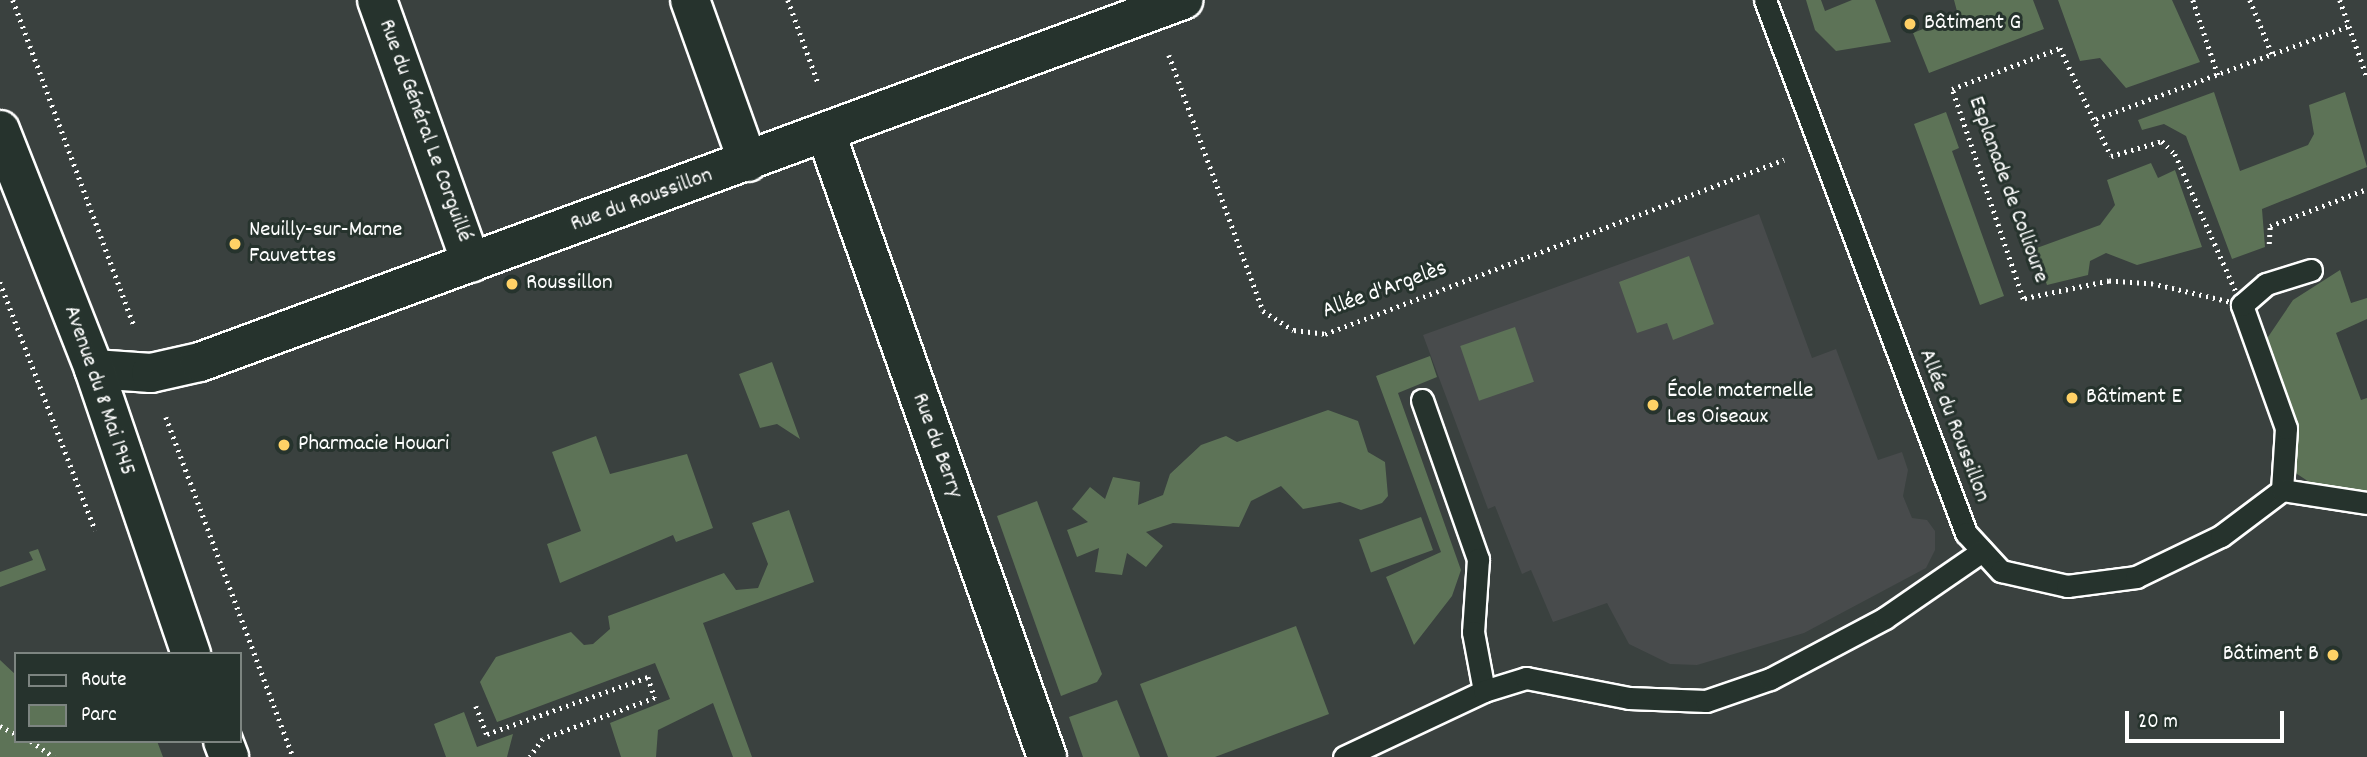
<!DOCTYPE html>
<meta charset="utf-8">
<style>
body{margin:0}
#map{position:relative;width:2367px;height:757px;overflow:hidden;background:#3a413f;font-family:Dekko,sans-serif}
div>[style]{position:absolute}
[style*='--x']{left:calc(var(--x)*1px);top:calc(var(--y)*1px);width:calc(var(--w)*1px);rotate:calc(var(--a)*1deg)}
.built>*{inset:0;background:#484b4c}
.green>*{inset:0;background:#5d7357;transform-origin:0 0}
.path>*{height:4.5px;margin-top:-2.25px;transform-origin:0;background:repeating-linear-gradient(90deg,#fff 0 2px,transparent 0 7px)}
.roads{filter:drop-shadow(2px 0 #fff) drop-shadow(-2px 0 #fff) drop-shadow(0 2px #fff) drop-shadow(0 -2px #fff)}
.lane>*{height:21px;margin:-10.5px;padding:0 10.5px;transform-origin:10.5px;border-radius:10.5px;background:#26332d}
.street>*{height:38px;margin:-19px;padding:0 19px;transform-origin:19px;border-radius:19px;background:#26332d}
.secondary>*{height:38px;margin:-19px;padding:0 19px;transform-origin:19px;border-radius:19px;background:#26332d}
.dots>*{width:19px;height:19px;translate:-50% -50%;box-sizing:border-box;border:4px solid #26332d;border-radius:50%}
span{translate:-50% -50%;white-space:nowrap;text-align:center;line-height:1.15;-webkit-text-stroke:6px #26332d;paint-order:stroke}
.poi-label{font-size:23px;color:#fff}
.left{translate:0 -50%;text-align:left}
.right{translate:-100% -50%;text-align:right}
.street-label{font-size:23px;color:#fff}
.legend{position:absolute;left:14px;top:652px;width:228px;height:91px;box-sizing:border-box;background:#26332d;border:2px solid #7d8581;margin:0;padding:9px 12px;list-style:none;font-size:21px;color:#fff}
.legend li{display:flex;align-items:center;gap:14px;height:35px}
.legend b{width:35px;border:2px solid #7d8581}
.scale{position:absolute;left:2125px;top:711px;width:159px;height:32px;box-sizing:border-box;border:4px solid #fff;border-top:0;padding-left:9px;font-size:21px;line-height:24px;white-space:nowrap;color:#fff;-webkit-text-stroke:5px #26332d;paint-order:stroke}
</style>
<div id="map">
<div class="built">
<div style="clip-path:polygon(1759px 214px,1812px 358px,1836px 349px,1878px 460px,1902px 452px,1908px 470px,1903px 496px,1912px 518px,1927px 520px,1935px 531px,1935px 550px,1926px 568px,1804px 633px,1697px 665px,1670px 664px,1629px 644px,1607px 603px,1553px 622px,1531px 570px,1522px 574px,1495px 506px,1488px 509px,1423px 335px)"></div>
</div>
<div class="green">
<div style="clip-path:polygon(1806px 0,1821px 0,1825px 11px,1852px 0,1875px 0,1891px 42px,1836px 51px,1815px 30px)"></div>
<div style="clip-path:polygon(1954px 0,2033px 0,2044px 29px,1929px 73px,1913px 33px,1958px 15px)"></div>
<div style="clip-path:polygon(2058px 0,2172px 0,2200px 62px,2126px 88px,2100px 58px,2080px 61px)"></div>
<div style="clip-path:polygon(2214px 92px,2240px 171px,2308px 145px,2314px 134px,2309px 105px,2345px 92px,2367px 167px,2262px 209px,2265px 247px,2232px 259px,2186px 136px,2164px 124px,2142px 130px,2138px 120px)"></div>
<div style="clip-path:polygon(1946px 112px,1959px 148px,1952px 151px,2004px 296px,1980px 305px,1914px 124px)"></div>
<div style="clip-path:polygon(2151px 163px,2158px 178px,2175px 170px,2202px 247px,2137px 265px,2106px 253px,2090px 261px,2088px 275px,2047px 285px,2034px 249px,2100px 225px,2115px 205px,2107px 180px)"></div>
<div style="clip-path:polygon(1689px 256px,1714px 324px,1673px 340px,1667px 323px,1637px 333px,1619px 282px)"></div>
<div style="clip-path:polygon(2340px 270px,2351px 303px,2367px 298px,2367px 319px,2336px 333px,2361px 400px,2367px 398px,2367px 496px,2320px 489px,2294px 472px,2275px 437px,2258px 371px,2268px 337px,2293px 300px)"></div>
<div style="left:1515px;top:327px;width:58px;height:58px;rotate:71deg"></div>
<div style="clip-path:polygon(1430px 356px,1437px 377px,1398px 393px,1461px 570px,1452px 596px,1414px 645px,1386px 577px,1441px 552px,1376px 376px)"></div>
<div style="clip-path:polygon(772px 362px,800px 439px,777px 424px,760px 428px,739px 374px)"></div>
<div style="clip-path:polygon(1328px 410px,1358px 421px,1368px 452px,1385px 462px,1388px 496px,1382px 503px,1361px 510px,1340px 502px,1303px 509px,1281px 486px,1251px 501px,1239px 527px,1173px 523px,1146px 532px,1163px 546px,1146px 567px,1127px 553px,1122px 575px,1095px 572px,1099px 548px,1077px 557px,1067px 530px,1088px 522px,1072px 509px,1090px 487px,1105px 499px,1113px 477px,1140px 482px,1138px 505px,1163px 495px,1170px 474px,1201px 445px,1226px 436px,1237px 442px)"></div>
<div style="clip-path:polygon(596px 436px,610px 474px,687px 454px,713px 528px,676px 542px,673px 535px,560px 583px,547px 544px,581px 531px,552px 452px)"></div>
<div style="clip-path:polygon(1037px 501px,1102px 674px,1097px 682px,1061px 696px,997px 516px)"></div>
<div style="clip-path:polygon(789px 510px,814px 582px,703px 623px,752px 757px,733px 757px,713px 703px,658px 730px,656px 757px,621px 757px,610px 723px,670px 699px,655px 663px,497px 722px,480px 682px,496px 657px,571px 632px,584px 645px,593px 644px,610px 629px,608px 616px,724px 573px,736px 590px,758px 588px,768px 564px,752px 523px)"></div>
<div style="left:1421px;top:517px;width:35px;height:66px;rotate:70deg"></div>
<div style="clip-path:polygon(38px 549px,46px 570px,0 587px,0 572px,33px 560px,29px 552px)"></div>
<div style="clip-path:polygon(1296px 626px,1329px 714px,1215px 757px,1168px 757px,1140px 684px)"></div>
<div style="clip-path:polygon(0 660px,16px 675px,16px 741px,157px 741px,163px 757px,0 757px)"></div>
<div style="clip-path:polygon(1117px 700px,1140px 757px,1083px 757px,1069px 717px)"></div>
<div style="clip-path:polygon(464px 712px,477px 747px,513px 734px,507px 757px,446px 757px,434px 724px)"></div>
</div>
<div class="path">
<div style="--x:13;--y:0;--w:348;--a:69.6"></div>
<div style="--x:788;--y:0;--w:90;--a:70"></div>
<div style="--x:2193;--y:0;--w:79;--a:71.6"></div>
<div style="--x:2250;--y:0;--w:58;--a:67.8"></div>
<div style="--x:2340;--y:0;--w:82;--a:70.7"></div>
<div style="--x:2060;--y:48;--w:119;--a:64.7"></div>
<div style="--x:2111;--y:156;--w:53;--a:-16.4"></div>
<div style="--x:2162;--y:141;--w:18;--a:45"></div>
<div style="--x:2175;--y:154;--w:165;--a:66.1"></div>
<div style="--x:2242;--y:305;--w:91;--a:-166.7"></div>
<div style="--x:2153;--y:284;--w:44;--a:-176.1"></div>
<div style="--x:2109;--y:281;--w:88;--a:168.2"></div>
<div style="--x:2023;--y:299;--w:222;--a:-108.7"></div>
<div style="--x:1952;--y:89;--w:116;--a:-20.8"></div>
<div style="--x:1169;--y:55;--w:273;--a:69.8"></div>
<div style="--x:1263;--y:311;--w:36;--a:32"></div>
<div style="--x:1294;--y:330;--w:31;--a:7"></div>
<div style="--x:1325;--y:334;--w:491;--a:-20.8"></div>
<div style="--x:2096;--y:119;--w:270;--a:-20.2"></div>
<div style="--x:2269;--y:244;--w:18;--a:-87"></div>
<div style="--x:2270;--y:226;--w:104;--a:-20.9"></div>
<div style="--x:0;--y:282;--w:266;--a:69"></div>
<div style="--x:166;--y:417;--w:363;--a:69.5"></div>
<div style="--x:476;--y:706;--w:30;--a:69"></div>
<div style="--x:487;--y:734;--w:171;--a:-19.5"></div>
<div style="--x:648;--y:677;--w:22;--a:72"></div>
<div style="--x:655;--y:698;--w:119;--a:159.9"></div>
<div style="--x:543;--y:739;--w:22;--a:126"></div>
<div style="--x:0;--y:726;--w:18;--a:27"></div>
<div style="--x:31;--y:741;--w:28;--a:35"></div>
</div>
<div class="roads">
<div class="lane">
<div style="--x:1765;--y:0;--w:570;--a:69.34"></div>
<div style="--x:1966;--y:533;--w:52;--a:47.4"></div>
<div style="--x:2001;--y:571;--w:68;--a:12.8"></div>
<div style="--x:2067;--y:586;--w:70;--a:-7.4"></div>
<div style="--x:2136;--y:577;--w:94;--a:-25.8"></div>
<div style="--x:2221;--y:536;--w:76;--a:-37"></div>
<div style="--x:2282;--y:490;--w:62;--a:-86.3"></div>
<div style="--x:2286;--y:428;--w:131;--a:-109.7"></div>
<div style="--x:2242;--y:305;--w:32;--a:-41"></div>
<div style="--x:2266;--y:284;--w:47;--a:-17.3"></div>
<div style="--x:1422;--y:400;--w:169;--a:70.6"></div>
<div style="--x:1478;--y:559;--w:73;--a:93.9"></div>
<div style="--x:1473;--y:632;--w:60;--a:79.4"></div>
<div style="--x:2282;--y:490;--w:86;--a:8.7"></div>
<div style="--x:1344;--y:757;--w:155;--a:-25.2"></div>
<div style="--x:1484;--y:691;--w:44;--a:-17.2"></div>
<div style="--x:1526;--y:678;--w:105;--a:11"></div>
<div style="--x:1629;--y:698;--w:77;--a:2.2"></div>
<div style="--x:1706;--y:701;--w:68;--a:-19"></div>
<div style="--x:1770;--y:679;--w:130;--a:-27.9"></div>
<div style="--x:1885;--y:618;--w:118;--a:-34.6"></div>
</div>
<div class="street">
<div style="--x:377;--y:0;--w:279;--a:70.3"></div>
<div style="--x:690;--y:0;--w:172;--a:70.3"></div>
<div style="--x:826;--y:134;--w:661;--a:70.47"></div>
<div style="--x:94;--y:369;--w:57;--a:4"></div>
<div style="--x:151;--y:373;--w:50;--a:-12.7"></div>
<div style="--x:200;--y:362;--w:1048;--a:-20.22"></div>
</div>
<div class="secondary">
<div style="--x:0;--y:130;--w:257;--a:68.5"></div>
<div style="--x:94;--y:369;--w:301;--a:71.2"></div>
<div style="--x:223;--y:741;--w:17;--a:69"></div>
</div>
</div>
<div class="dots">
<div style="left:1910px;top:24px;background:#ffd166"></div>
<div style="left:235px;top:244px;background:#ffd166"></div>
<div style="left:512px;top:284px;background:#ffd166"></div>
<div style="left:2072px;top:398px;background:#ffd166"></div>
<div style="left:1653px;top:405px;background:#ffd166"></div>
<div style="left:284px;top:445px;background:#ffd166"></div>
<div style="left:2333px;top:655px;background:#ffd166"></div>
</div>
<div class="poi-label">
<span class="left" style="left:1924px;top:24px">Bâtiment G</span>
<span class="left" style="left:249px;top:244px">Neuilly-sur-Marne<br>Fauvettes</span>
<span class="left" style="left:526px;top:284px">Roussillon</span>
<span class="left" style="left:1667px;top:405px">École maternelle<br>Les Oiseaux</span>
<span class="left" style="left:2086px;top:398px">Bâtiment E</span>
<span class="left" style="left:298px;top:445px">Pharmacie Houari</span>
<span class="right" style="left:2319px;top:655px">Bâtiment B</span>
</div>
<div class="street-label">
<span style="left:424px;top:131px;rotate:70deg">Rue du Général Le Corguillé</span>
<span style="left:2007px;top:190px;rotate:70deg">Esplanade de Collioure</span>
<span style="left:642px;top:201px;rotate:-20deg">Rue du Roussillon</span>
<span style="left:1385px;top:291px;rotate:-20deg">Allée d'Argelès</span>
<span style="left:98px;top:391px;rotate:71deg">Avenue du 8 Mai 1945</span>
<span style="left:1953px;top:426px;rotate:69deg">Allée du Roussillon</span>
<span style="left:936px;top:446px;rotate:70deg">Rue du Berry</span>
</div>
<ul class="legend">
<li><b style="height:9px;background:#26332d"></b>Route</li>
<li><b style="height:19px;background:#5d7357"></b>Parc</li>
</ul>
<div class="scale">20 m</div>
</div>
